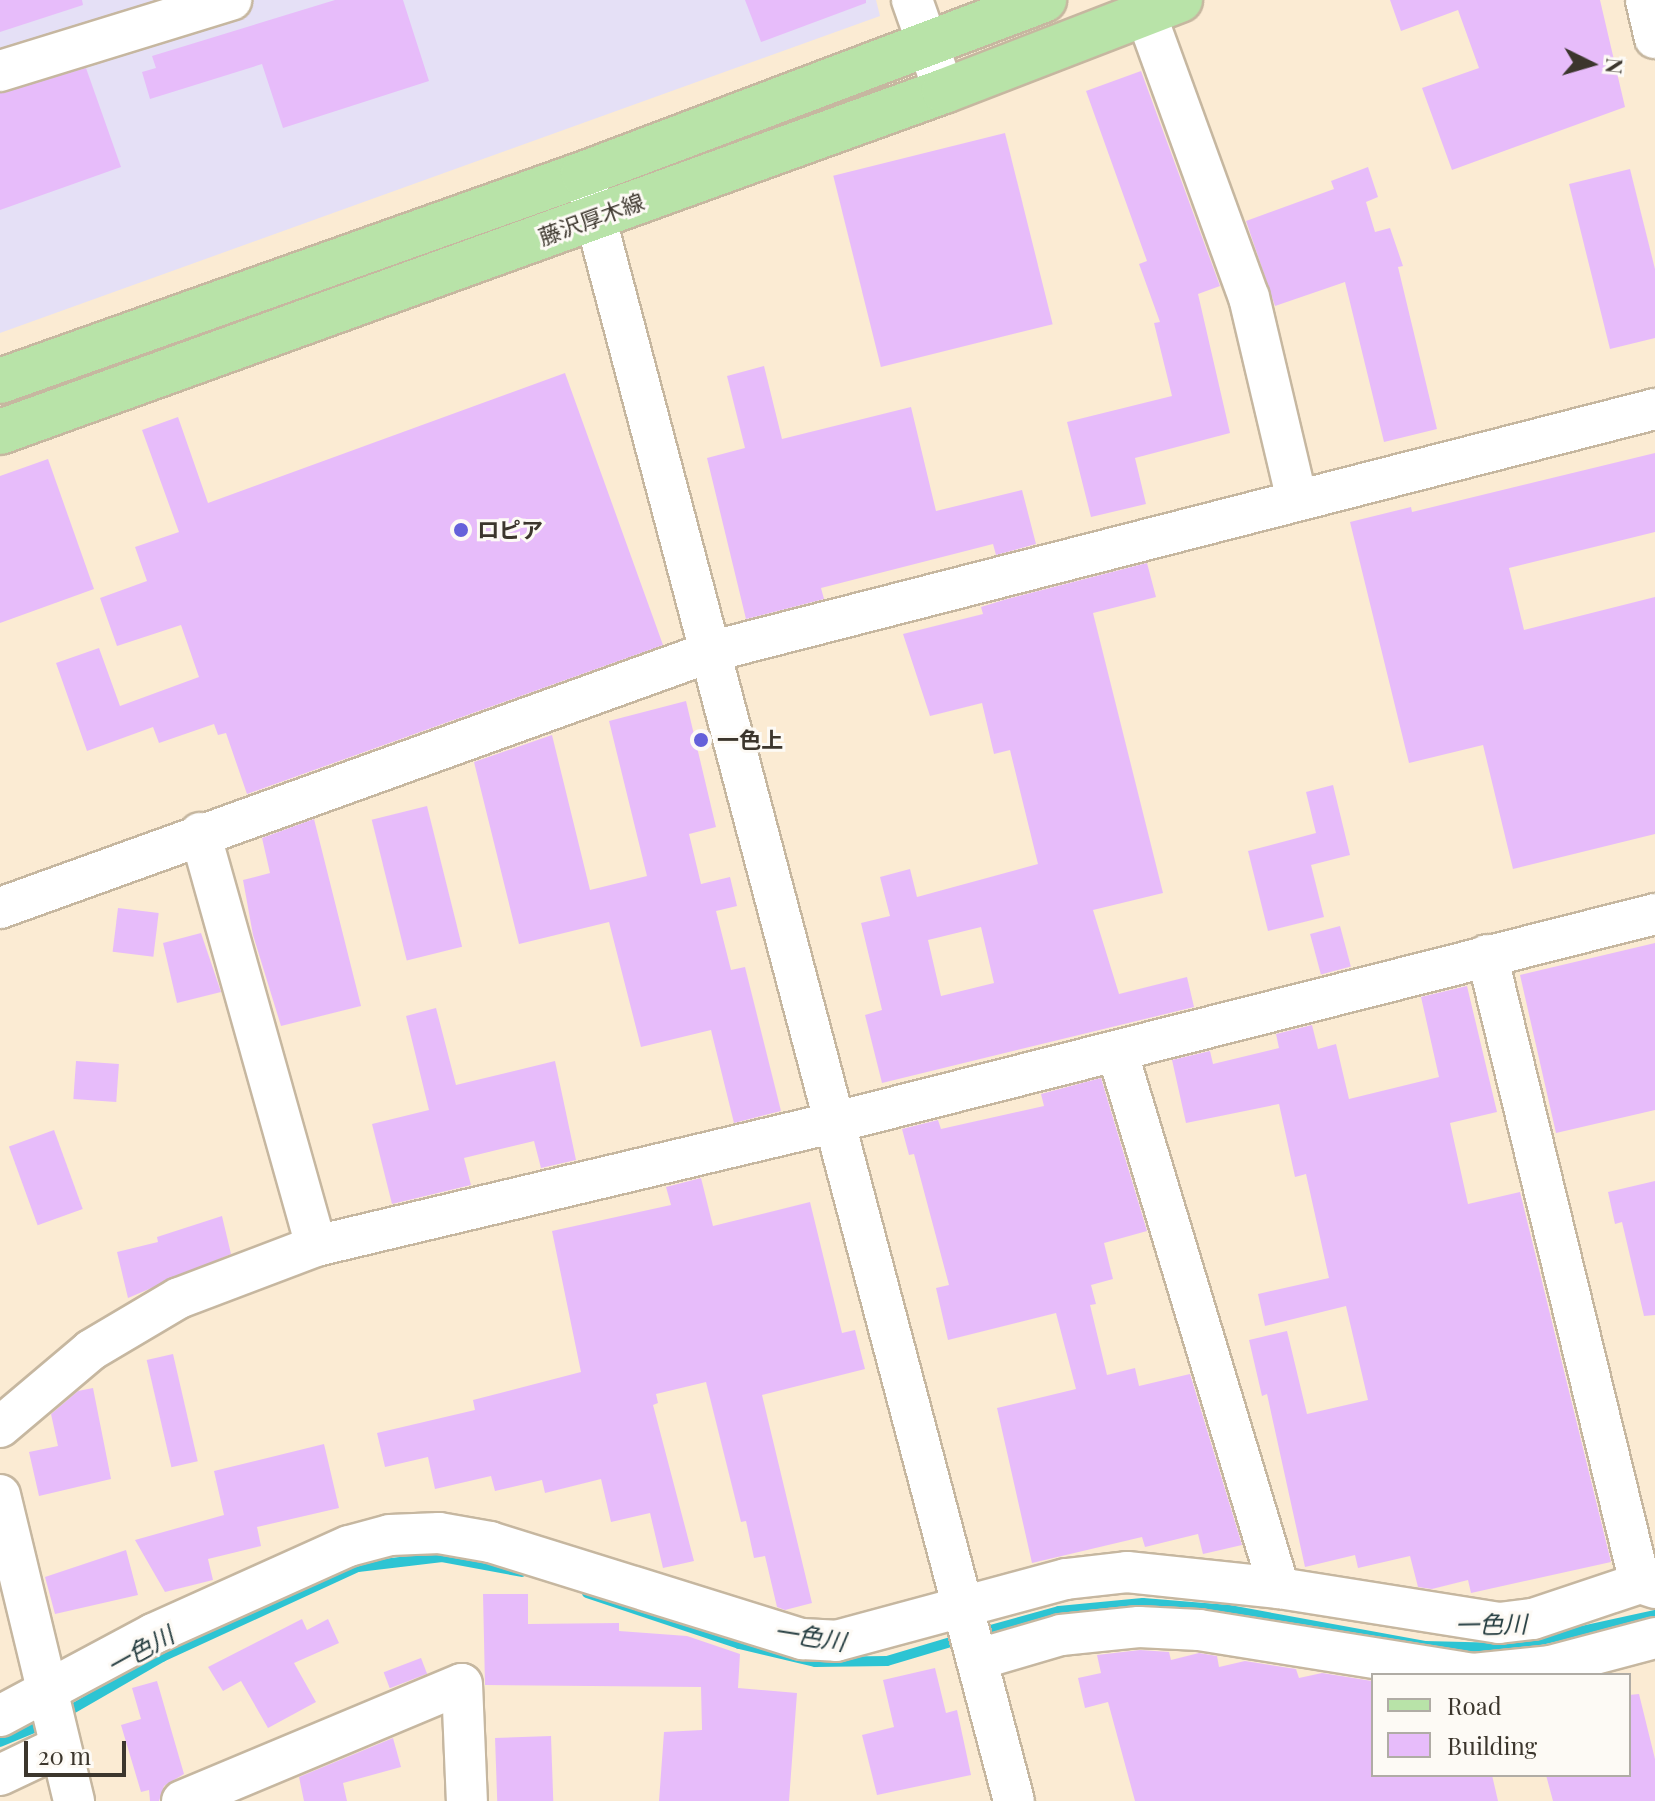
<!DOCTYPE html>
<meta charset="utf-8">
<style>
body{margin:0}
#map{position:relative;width:1655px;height:1801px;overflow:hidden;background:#fbebd3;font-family:"Playfair Display","Noto Sans JP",serif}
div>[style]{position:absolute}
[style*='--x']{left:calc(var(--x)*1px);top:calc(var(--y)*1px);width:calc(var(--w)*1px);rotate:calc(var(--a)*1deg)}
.industrial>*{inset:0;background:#e5e0f6}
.stream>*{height:10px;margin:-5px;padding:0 5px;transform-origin:5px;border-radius:5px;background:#2dc4d3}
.building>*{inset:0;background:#e7bcfa;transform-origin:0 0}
.roads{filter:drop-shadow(2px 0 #c6b7a0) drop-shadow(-2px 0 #c6b7a0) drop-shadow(0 2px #c6b7a0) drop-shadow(0 -2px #c6b7a0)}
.minor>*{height:40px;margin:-20px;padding:0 20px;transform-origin:20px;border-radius:20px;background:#fff}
.major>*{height:44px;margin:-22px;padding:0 22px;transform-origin:22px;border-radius:22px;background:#b8e3a8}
.dots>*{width:22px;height:22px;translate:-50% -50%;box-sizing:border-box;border:4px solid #fdfaf5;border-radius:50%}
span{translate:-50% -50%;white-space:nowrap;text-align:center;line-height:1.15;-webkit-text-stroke:6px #fdfaf5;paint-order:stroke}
.street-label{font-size:22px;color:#3c362d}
.poi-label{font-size:22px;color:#3c362d;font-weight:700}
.left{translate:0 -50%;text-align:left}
.water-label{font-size:24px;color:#253d40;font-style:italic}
.legend{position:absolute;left:1371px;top:1673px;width:260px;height:104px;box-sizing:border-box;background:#fdfaf5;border:2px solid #b0aca5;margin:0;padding:10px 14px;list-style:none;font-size:24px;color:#3c362d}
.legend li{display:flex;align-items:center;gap:16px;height:40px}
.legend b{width:40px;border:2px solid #b0aca5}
.north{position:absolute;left:1551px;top:24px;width:80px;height:80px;-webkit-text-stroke:6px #fdfaf5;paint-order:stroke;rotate:95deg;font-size:22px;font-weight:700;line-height:32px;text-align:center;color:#3c362d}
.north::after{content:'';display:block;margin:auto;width:28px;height:36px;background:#3c362d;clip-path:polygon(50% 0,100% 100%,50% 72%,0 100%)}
.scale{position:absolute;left:24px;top:1741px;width:102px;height:36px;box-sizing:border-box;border:4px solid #3c362d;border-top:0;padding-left:10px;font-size:24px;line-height:28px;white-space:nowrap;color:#3c362d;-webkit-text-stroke:6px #fdfaf5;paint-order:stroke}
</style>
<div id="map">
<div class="industrial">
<div style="clip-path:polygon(0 0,876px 0,880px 16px,0 333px)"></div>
</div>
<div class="stream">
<div style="--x:587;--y:1593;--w:160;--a:18.5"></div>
<div style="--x:739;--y:1644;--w:78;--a:13.3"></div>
<div style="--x:815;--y:1662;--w:72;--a:-0.8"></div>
<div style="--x:887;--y:1661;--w:77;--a:-16.6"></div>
<div style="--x:976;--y:1634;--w:86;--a:-15.5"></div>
<div style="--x:1059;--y:1611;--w:84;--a:-5.4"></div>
<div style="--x:1143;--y:1603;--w:86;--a:4.7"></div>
<div style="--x:1229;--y:1610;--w:199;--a:10.4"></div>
<div style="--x:1425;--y:1646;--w:79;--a:1.5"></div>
<div style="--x:1504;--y:1648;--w:155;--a:-12.3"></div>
<div style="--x:60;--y:1716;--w:118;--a:-30"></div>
<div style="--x:162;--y:1657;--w:216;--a:-24.7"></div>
<div style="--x:358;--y:1567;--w:85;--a:-6.8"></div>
<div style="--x:442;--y:1557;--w:81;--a:10.6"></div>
<div style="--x:0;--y:1742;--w:50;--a:-22.4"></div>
</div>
<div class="building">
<div style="clip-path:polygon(0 0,82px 0,83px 5px,0 32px)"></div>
<div style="clip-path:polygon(335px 0,403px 0,429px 81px,283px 128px,262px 64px,150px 99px,142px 72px,156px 68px,152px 56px)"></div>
<div style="clip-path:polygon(745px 0,866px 0,866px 3px,761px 42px)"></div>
<div style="clip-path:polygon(1390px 0,1600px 0,1625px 107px,1452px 170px,1422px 88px,1479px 68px,1458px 10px,1401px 31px)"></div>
<div style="clip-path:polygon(86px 68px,121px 167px,0 210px,0 93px)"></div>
<div style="clip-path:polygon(1141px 71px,1220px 286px,1198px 294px,1230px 433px,1135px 458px,1146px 504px,1091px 517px,1067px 422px,1172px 396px,1154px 323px,1160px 322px,1139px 264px,1147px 261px,1086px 91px)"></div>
<div style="left:1005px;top:133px;width:197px;height:177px;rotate:76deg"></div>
<div style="clip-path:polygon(1368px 167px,1378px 197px,1366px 202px,1375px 232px,1390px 228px,1403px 266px,1398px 267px,1437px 429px,1384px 442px,1345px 282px,1275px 306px,1246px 221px,1334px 189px,1331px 181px)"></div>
<div style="clip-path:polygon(1630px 169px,1655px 269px,1655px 338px,1610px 349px,1569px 184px)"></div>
<div style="clip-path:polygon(764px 366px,782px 439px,911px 407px,936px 511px,1022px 490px,1036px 544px,996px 555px,993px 544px,821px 588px,824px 599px,746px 619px,707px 458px,745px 448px,727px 376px)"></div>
<div style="clip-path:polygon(565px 373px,663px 645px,247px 794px,226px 733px,218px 735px,214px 724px,159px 743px,153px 727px,87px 751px,56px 663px,99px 648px,120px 706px,199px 677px,181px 625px,117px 646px,100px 598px,147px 581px,135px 547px,179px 532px,142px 430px,178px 417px,208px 503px)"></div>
<div style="clip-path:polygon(1655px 453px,1655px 532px,1509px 568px,1524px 630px,1655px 597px,1655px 834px,1513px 869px,1483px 745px,1409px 763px,1350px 522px,1411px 507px,1412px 512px)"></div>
<div style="clip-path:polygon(48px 459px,94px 589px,0 623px,0 476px)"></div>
<div style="clip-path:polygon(evenodd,1147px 563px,1156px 597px,1093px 613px,1163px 893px,1093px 910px,1119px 994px,1187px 977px,1194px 1007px,882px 1083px,865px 1015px,882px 1010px,861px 923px,890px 916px,880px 877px,910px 869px,917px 897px,1038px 864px,1010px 750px,994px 754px,982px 703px,930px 716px,903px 634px,983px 614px,981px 607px,1007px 599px,1147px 563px,981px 927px,994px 983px,941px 996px,928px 940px,981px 927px)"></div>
<div style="clip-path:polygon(686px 701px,716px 827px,689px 834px,701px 884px,730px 877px,737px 906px,716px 911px,731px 970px,745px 967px,781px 1111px,734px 1123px,711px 1030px,641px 1047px,609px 922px,519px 944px,474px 762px,552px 735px,590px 890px,647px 876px,609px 721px)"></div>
<div style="clip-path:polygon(1333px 785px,1350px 855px,1311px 865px,1324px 917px,1268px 931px,1248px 851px,1316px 833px,1306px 792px)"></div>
<div style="left:427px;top:806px;width:145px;height:57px;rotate:76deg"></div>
<div style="clip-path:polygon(314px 819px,361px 1006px,281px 1026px,253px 935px,243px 880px,270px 873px,262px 838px)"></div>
<div style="left:118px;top:908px;width:41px;height:44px;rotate:7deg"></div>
<div style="left:1340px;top:926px;width:42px;height:31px;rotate:75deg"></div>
<div style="clip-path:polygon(201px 933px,221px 992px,177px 1003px,163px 943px)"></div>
<div style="clip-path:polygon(1655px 943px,1655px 1110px,1556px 1133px,1520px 975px)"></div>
<div style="clip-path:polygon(1467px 986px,1497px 1112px,1450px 1123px,1468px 1204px,1520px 1192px,1611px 1562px,1471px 1593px,1468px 1580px,1432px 1589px,1418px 1587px,1410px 1556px,1358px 1568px,1355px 1555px,1305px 1567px,1267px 1394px,1262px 1396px,1249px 1340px,1287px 1331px,1307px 1414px,1368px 1400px,1346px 1306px,1265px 1326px,1258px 1294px,1329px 1278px,1306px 1174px,1295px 1177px,1279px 1104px,1186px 1123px,1172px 1060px,1210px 1051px,1213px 1064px,1279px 1048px,1276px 1034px,1312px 1025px,1318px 1049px,1336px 1044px,1349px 1099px,1439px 1077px,1421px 997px)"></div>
<div style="clip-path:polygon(436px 1008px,456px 1085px,555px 1061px,576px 1160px,541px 1168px,534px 1141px,464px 1158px,471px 1185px,392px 1204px,372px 1124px,429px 1110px,406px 1016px)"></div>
<div style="left:76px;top:1061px;width:43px;height:38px;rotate:4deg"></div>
<div style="clip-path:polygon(1101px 1078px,1147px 1231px,1104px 1243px,1113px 1279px,1091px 1285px,1096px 1304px,1090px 1305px,1107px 1375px,1135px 1368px,1139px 1386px,1190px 1374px,1242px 1545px,1203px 1554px,1198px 1534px,1145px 1547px,1142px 1537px,1032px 1563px,997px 1408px,1076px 1389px,1056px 1313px,948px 1340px,936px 1288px,949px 1285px,914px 1154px,909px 1155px,902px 1129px,938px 1120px,941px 1129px,1044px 1106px,1041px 1094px)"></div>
<div style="left:54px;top:1130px;width:84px;height:48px;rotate:70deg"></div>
<div style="clip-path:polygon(701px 1178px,713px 1226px,810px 1202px,842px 1333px,855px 1330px,865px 1369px,762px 1395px,812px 1603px,785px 1610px,777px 1607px,765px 1556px,754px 1558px,746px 1521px,741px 1522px,706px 1382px,656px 1394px,658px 1403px,653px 1405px,694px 1561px,663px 1568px,650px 1513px,611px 1522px,601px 1479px,545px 1493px,542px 1480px,495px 1491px,491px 1476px,435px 1489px,428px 1457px,385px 1467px,377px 1433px,475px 1410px,473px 1400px,581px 1372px,552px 1231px,671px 1205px,666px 1187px)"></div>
<div style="clip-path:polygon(1655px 1181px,1655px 1315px,1644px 1316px,1622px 1222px,1615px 1224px,1608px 1192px)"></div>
<div style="clip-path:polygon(222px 1216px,231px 1254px,128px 1298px,117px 1252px,158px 1242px,157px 1237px)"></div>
<div style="left:173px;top:1354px;width:110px;height:27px;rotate:77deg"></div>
<div style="clip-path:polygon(93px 1388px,111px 1479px,39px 1496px,29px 1452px,58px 1446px,51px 1414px,78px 1391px)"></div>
<div style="clip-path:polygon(324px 1444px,339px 1508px,257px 1527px,261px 1546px,208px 1559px,213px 1580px,165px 1592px,135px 1540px,224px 1515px,214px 1471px)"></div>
<div style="clip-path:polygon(126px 1550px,138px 1595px,55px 1614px,45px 1577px)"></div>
<div style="clip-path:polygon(483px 1594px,528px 1594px,528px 1624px,619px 1623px,619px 1631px,687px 1636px,740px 1654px,738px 1688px,797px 1693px,789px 1801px,659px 1801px,664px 1732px,702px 1730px,701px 1687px,485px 1685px)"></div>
<div style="clip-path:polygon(302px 1619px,307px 1630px,328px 1619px,339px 1643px,294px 1663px,316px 1702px,268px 1728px,241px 1681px,223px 1691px,208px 1667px)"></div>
<div style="clip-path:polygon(1140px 1650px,1169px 1652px,1171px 1660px,1199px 1653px,1217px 1656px,1219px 1667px,1245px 1661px,1296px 1669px,1299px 1678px,1322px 1673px,1372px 1681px,1373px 1775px,1492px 1775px,1498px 1801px,1135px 1801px,1108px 1702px,1085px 1708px,1078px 1678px,1101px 1673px,1097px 1655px)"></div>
<div style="left:421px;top:1658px;width:17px;height:40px;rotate:69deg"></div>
<div style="clip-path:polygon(935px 1668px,946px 1713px,957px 1710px,971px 1775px,877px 1795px,862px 1735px,894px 1727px,883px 1680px)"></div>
<div style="clip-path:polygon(157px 1681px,184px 1774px,164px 1786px,159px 1801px,150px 1801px,149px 1790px,141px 1792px,121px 1725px,141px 1719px,132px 1688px)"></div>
<div style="clip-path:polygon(1639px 1694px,1655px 1759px,1655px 1801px,1553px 1801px,1546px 1775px,1629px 1775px,1629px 1695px)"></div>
<div style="left:551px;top:1736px;width:65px;height:56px;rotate:88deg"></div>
<div style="clip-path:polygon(393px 1738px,401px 1767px,343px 1783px,347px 1801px,304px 1801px,299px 1777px)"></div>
</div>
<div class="roads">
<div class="minor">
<div style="--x:912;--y:0;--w:96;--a:70.6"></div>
<div style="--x:1646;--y:0;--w:39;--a:77"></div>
<div style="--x:1145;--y:12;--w:303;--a:70"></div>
<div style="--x:1249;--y:297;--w:209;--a:76.7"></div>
<div style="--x:0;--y:71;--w:242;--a:-17.1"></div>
<div style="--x:587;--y:186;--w:1670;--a:75.19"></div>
<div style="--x:200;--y:833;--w:429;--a:74.3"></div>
<div style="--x:0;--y:908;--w:758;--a:-19.82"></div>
<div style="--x:713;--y:651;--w:973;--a:-14.41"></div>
<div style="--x:1487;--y:955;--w:646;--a:76.31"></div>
<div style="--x:1117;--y:1051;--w:561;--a:73.21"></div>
<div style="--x:0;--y:1427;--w:119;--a:-40.2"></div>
<div style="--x:91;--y:1350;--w:102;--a:-30.6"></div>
<div style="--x:179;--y:1298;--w:147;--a:-20.8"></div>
<div style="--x:316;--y:1246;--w:535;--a:-13.41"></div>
<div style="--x:836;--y:1122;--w:845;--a:-14.25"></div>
<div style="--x:0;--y:1495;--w:315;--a:76.4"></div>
<div style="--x:979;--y:1659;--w:85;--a:-16.3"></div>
<div style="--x:1061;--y:1635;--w:78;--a:-5.9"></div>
<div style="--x:1139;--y:1627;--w:60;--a:2.9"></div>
<div style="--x:1199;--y:1630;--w:278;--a:9.1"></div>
<div style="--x:1473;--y:1674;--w:77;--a:-5.9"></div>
<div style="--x:1550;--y:1666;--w:109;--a:-14.9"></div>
<div style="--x:0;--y:1716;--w:174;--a:-28.2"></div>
<div style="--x:153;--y:1634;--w:215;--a:-24.2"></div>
<div style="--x:349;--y:1546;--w:42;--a:-15"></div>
<div style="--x:390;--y:1535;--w:49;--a:-2.3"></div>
<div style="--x:439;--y:1533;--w:52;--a:10"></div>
<div style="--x:490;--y:1542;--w:327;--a:17.3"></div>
<div style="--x:802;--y:1639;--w:34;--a:3"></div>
<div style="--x:836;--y:1641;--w:238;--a:-15.1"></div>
<div style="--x:1066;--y:1579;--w:61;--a:-6.5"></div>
<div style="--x:1127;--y:1572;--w:153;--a:6"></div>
<div style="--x:1279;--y:1588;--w:223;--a:9"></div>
<div style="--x:1499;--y:1623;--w:34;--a:-7"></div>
<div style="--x:1533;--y:1619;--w:113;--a:-18.6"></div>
<div style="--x:1640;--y:1583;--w:16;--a:18"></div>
<div style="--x:0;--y:1775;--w:65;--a:-25.4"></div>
<div style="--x:182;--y:1801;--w:303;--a:-22.7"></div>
<div style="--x:462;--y:1684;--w:117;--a:87.6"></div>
</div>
<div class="major">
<div style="--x:0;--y:381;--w:619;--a:-19.55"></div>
<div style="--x:583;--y:174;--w:493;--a:-20.7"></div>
<div style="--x:0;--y:432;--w:1004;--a:-19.86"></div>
<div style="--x:944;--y:91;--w:253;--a:-21.1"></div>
</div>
</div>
<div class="dots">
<div style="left:461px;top:530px;background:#6561da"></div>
<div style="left:701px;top:740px;background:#6561da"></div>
</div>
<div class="street-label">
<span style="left:591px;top:219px;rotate:-20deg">藤沢厚木線</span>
</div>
<div class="poi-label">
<span class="left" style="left:477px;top:530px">ロピア</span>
<span class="left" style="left:717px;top:740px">一色上</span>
</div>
<div class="water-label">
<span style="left:1491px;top:1624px;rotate:-1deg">一色川</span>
<span style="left:810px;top:1636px;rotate:9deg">一色川</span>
<span style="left:140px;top:1650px;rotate:-29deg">一色川</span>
</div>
<ul class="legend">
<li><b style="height:10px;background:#b8e3a8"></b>Road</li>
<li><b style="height:22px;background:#e7bcfa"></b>Building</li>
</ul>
<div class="north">N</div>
<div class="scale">20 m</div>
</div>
